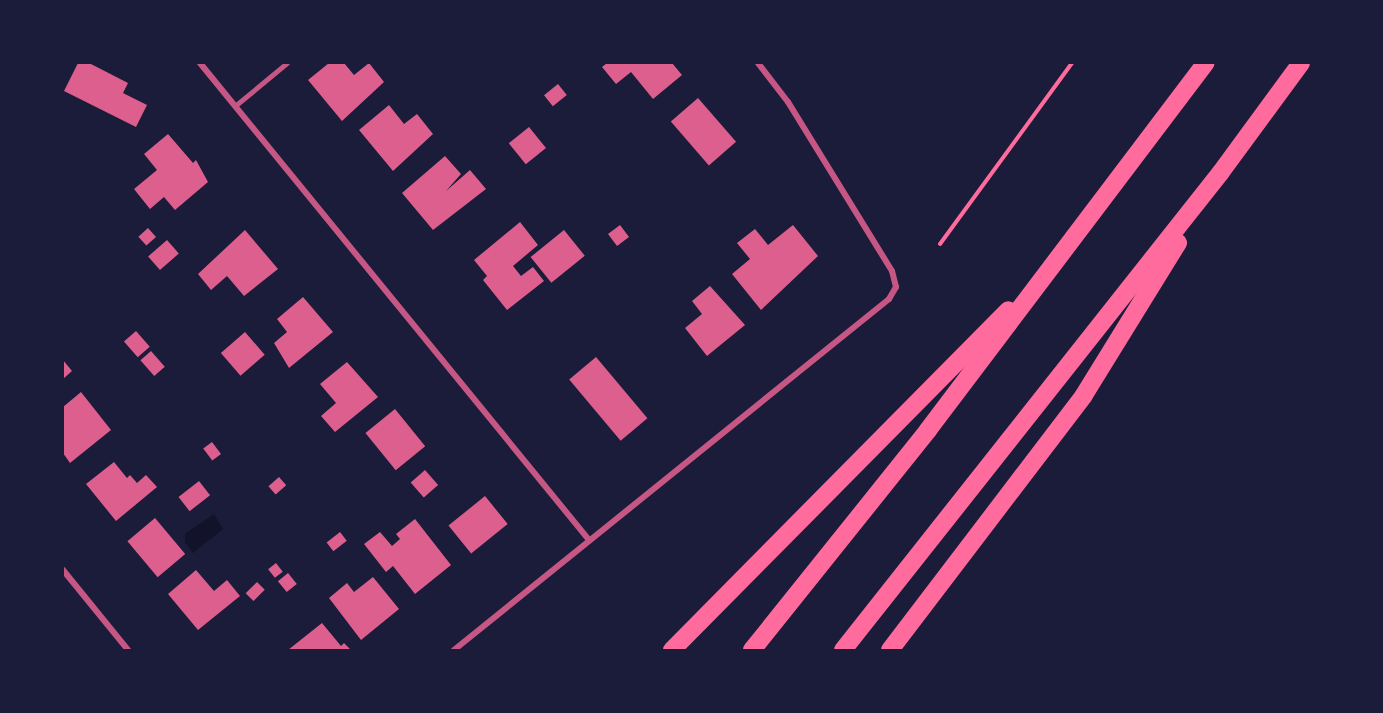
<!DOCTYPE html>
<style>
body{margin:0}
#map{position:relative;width:1383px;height:713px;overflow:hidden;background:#1b1b3a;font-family:"Alegreya Sans",sans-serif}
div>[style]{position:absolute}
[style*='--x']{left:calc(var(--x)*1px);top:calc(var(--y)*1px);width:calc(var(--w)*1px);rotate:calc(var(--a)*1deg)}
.water>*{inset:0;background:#12122b}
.building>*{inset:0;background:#dd5f8e;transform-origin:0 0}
.path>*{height:4px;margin:-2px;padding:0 2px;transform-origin:2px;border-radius:2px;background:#ff6b9d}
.service>*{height:4.5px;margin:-2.25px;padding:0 2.25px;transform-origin:2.25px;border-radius:2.25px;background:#c65784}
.minor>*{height:6px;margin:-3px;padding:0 3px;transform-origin:3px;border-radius:3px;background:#c65784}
.motorway>*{height:18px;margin:-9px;padding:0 9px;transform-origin:9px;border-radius:9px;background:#ff6b9d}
span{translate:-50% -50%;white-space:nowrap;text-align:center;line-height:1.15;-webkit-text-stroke:4.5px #1b1b3a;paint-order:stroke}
.frame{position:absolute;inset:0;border:64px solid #1b1b3a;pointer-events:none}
</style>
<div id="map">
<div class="water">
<div style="clip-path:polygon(214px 514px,223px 529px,193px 553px,185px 542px,185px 534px)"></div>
</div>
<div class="building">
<div style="clip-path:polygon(78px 63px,89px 63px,128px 83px,123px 93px,147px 105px,136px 127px,64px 91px)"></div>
<div style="clip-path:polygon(329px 63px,344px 63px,354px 75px,369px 63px,384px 82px,342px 121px,308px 80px)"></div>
<div style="clip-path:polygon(607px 63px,672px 63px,682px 75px,653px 99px,631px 72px,616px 84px,602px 67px)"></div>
<div style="left:558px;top:84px;width:14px;height:18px;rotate:51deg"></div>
<div style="left:698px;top:98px;width:58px;height:36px;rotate:49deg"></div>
<div style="clip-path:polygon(389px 105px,404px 124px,417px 114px,433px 134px,393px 171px,359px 130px)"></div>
<div style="left:529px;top:127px;width:27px;height:26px;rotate:51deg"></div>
<div style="clip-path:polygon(168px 134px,193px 163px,196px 160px,208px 182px,175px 210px,164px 197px,150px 209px,134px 189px,157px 170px,144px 154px)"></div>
<div style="clip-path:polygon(445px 156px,461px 174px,446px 191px,470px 170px,486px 189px,433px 230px,402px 193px)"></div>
<div style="clip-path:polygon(520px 222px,538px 245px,513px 266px,521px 276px,533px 267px,544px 281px,507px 310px,483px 280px,487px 276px,474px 260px)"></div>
<div style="left:620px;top:225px;width:15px;height:15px;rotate:53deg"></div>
<div style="clip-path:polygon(793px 225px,818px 256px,761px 310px,732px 274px,750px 259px,737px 243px,755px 229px,768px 245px)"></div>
<div style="left:148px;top:228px;width:12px;height:13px;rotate:48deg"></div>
<div style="clip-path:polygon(245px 230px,278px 269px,244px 296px,227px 276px,211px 290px,198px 274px)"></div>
<div style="left:564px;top:230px;width:33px;height:43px;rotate:51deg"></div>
<div style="left:167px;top:240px;width:18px;height:25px;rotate:49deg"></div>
<div style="clip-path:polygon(710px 286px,745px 325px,707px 356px,685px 328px,702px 314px,692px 301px)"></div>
<div style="clip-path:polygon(303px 297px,333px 332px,289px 368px,274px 343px,287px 332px,277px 319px)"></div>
<div style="left:136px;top:331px;width:21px;height:16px;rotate:49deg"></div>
<div style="left:245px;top:332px;width:30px;height:32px;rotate:49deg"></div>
<div style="left:151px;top:351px;width:21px;height:14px;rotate:49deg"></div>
<div style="left:596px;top:357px;width:80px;height:35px;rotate:50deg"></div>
<div style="clip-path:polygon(63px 360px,72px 371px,63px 379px)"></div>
<div style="clip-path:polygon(347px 362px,378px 397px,335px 432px,321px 416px,336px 403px,320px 384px)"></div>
<div style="clip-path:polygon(81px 392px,111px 430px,70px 463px,63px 453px,63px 407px)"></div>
<div style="left:395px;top:409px;width:48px;height:38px;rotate:51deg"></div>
<div style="left:212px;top:442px;width:15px;height:11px;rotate:53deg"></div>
<div style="clip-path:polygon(114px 462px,127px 478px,130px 475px,137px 483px,146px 475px,157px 487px,116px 521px,86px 484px)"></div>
<div style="left:425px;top:470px;width:20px;height:19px;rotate:49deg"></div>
<div style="left:279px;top:477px;width:11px;height:14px;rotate:49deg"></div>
<div style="left:199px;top:481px;width:18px;height:26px;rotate:52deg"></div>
<div style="left:485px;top:496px;width:36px;height:47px;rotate:51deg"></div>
<div style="left:155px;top:518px;width:47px;height:36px;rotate:50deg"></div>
<div style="clip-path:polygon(415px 519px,451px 565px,415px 594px,393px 566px,386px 572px,364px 544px,380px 532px,392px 546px,400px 539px,396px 534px)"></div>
<div style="left:340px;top:532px;width:11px;height:17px;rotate:52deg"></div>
<div style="left:276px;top:563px;width:11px;height:10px;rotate:52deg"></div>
<div style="clip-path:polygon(196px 570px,214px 591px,227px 580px,240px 596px,198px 630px,168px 594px)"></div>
<div style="left:288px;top:573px;width:14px;height:13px;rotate:51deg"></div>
<div style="clip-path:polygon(373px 577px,399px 609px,361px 640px,329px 598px,347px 583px,354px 592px)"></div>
<div style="left:257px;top:582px;width:11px;height:16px;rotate:45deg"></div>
<div style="clip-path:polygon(322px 623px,341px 646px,344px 643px,351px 650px,288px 650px)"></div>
</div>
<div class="path">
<div style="--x:940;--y:244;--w:224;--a:-53.9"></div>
</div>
<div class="service">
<div style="--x:235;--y:106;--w:67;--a:-39.6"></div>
</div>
<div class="minor">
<div style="--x:200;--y:63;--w:616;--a:50.8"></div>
<div style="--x:63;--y:570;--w:103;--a:50.9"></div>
<div style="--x:454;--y:650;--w:559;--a:-38.9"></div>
<div style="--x:889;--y:299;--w:14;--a:-60"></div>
<div style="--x:896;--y:287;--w:16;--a:-104"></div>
<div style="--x:892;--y:271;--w:198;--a:-121.6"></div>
<div style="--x:788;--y:102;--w:49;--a:-127.6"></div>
</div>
<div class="motorway">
<div style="--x:672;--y:650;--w:478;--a:-45.3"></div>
<div style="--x:752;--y:650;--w:282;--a:-51.3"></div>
<div style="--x:928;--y:430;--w:460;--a:-52.9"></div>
<div style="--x:843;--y:650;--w:609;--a:-51.66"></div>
<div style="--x:1221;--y:172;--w:135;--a:-53.7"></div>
<div style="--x:890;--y:650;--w:320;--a:-52.7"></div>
<div style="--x:1084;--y:395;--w:179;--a:-58.3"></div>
</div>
<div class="frame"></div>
</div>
